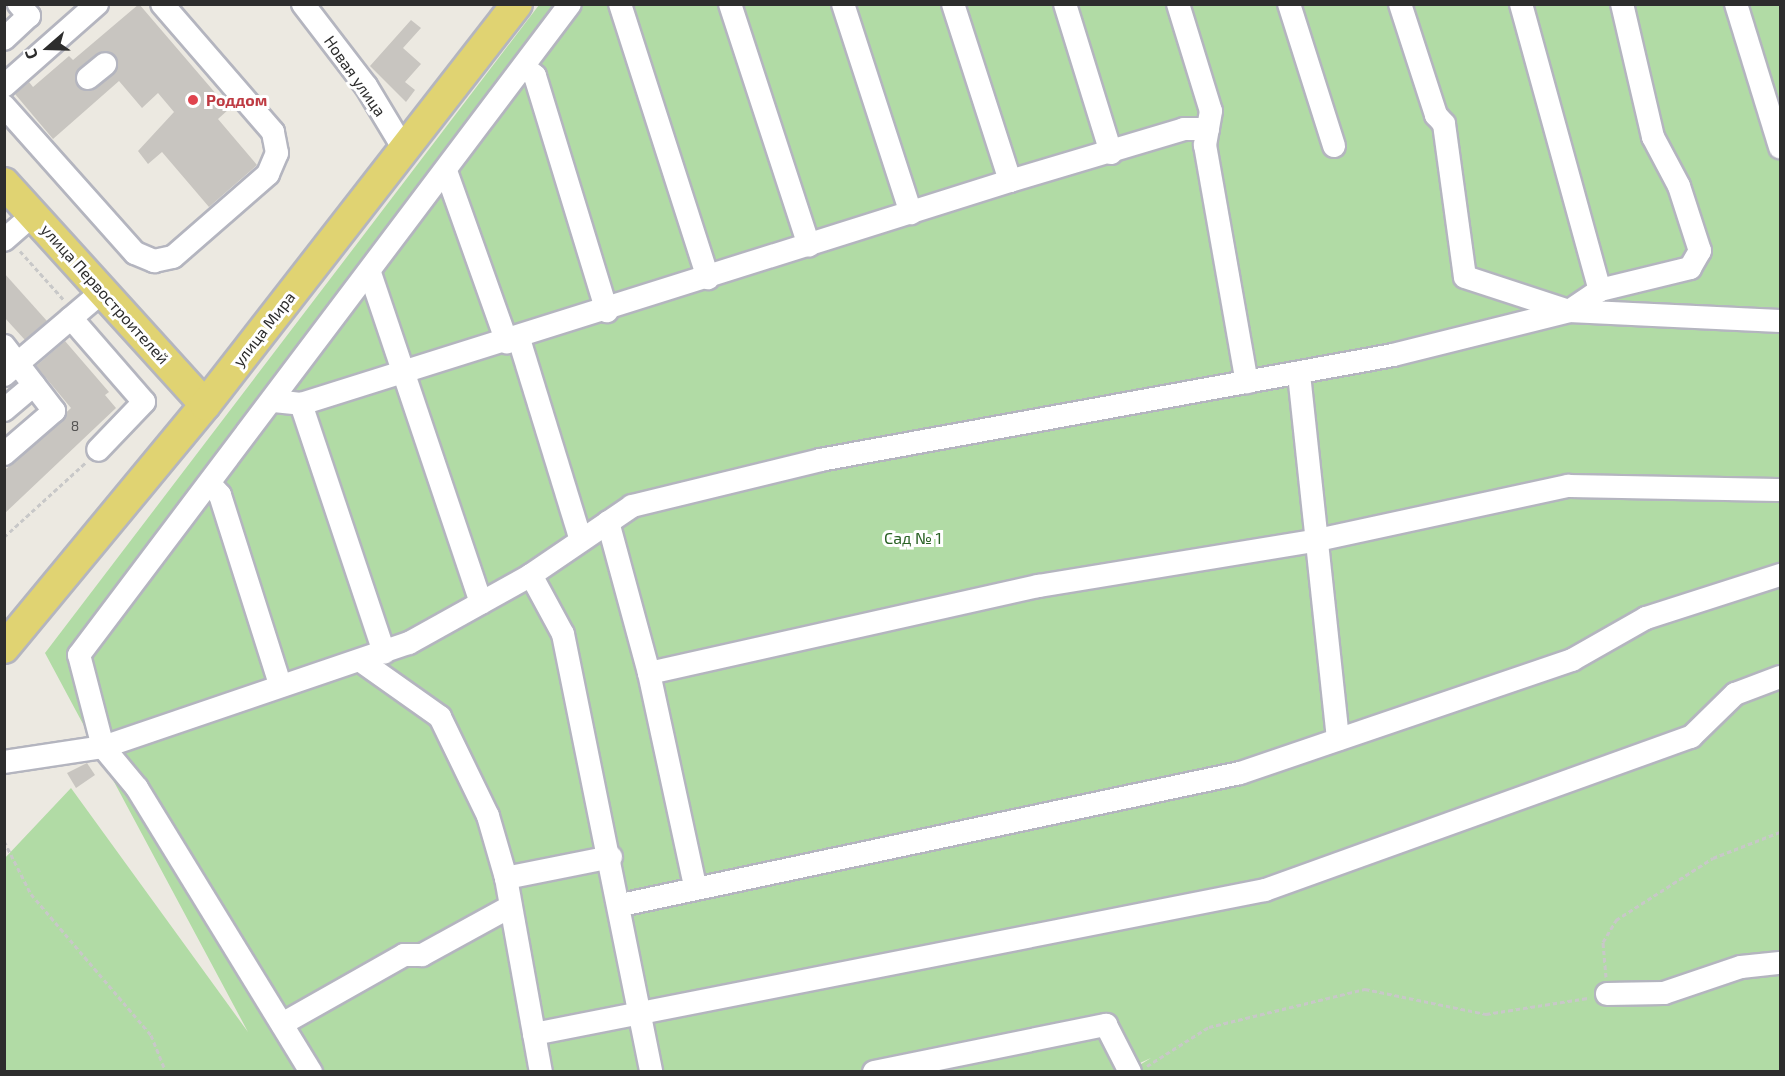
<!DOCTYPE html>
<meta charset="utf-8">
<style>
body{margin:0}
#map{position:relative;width:1785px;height:1076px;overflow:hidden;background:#ece9e1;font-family:"Exo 2",sans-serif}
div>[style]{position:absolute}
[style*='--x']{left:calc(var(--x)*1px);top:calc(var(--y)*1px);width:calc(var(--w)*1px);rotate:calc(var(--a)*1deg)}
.green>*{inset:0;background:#b1dba5}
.building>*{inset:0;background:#c8c5c0}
.path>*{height:3px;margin-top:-1.5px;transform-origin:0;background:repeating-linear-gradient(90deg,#c8c8c8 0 4.5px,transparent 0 7.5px)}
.roads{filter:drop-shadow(2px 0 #b4b5bf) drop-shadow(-2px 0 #b4b5bf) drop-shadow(0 2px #b4b5bf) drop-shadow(0 -2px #b4b5bf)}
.minor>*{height:22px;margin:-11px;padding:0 11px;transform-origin:11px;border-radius:11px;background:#fff}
.major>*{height:30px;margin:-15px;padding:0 15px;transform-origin:15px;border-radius:15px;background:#e0d372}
.dots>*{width:16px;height:16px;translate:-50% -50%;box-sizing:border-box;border:3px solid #fff;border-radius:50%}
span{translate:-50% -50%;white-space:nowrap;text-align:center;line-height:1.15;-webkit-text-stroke:6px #fff;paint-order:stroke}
.number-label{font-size:14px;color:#545352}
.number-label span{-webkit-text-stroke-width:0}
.street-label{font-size:16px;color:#2d2d2d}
.health-label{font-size:16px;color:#be3a42;font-weight:700}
.left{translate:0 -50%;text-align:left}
.park-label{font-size:16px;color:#2a6225}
.frame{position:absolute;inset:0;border:6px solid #2d2d2d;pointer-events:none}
.north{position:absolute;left:18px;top:18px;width:60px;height:60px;-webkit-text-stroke:4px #fff;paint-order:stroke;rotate:250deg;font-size:16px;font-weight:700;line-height:24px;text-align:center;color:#2d2d2d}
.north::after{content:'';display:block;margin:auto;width:21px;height:27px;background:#2d2d2d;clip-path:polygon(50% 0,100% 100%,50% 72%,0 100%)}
</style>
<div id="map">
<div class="green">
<div style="clip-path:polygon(539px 5px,1780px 5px,1780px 1071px,1130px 1071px,1151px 1058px,1120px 1072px,5px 1071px,4px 859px,71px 788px,248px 1032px,45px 653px)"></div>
</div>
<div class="building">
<div style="clip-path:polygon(evenodd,139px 4px,229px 109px,218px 119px,257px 165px,209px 207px,162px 152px,148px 164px,138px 151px,174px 112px,158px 93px,142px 108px,119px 81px,53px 139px,15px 94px,29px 82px,33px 87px,69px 56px,73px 60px,139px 4px,103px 51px,116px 56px,117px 69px,97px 88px,83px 90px,76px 73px,103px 51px)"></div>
<div style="clip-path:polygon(411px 20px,421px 28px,403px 48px,421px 64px,405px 82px,415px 90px,406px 102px,370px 66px)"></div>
<div style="clip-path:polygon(4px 273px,47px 321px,25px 340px,4px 317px)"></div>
<div style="clip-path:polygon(65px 341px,109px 392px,105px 395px,116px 408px,4px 514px,4px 471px,71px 408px,36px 366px)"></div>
<div style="clip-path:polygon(87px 763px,95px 775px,76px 788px,67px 773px)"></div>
</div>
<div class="path">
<div style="--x:20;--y:251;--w:66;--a:48.1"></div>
<div style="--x:4;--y:537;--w:110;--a:-42.4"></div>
<div style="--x:4;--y:841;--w:59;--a:63"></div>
<div style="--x:31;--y:894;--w:185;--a:49.6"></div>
<div style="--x:151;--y:1035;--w:40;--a:68"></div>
<div style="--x:1606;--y:977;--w:35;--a:-95"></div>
<div style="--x:1603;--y:942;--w:26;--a:-59"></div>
<div style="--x:1616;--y:920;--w:115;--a:-32.6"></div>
<div style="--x:1713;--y:858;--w:72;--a:-21.2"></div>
<div style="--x:1147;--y:1066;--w:73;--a:-32.2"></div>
<div style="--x:1209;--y:1027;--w:161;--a:-13.7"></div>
<div style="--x:1365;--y:989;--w:124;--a:11.7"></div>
<div style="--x:1486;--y:1014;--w:103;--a:-8.9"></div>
</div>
<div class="roads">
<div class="minor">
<div style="--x:303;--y:4;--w:103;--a:52.5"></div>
<div style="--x:366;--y:86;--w:74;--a:58.9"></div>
<div style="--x:620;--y:4;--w:288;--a:72.2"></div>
<div style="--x:730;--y:4;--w:254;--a:71.9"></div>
<div style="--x:843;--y:4;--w:220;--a:72"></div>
<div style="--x:953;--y:4;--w:186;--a:72.1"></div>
<div style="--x:1065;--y:4;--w:156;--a:72.8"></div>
<div style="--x:1178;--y:4;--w:112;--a:72.9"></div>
<div style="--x:1211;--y:111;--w:35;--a:100"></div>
<div style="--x:1205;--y:145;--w:241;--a:80"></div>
<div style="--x:1289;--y:4;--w:149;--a:72.4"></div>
<div style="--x:1400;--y:4;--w:117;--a:72"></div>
<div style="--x:1436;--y:115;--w:12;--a:48"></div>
<div style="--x:1444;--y:124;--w:154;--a:82.2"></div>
<div style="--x:1465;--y:277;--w:109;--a:18.1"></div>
<div style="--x:1569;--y:311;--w:37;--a:-34"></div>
<div style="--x:1600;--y:290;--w:93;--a:-13.7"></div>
<div style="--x:1690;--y:268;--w:20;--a:-60"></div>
<div style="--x:1700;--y:251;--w:68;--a:-107.9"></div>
<div style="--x:1679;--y:186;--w:55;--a:-118"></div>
<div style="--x:1653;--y:137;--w:137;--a:-103.1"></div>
<div style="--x:1521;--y:4;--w:297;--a:74.6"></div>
<div style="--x:1736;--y:4;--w:150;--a:72.9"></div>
<div style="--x:4;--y:39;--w:34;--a:-43"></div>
<div style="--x:29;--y:16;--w:16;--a:-130"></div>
<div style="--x:524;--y:67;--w:14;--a:39"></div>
<div style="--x:535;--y:76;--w:246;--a:73"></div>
<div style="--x:88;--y:78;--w:22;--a:-39"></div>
<div style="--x:4;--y:86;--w:124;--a:-41.4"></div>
<div style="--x:4;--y:106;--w:197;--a:48.3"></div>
<div style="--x:135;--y:253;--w:21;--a:23"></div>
<div style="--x:154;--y:261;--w:19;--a:-12"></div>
<div style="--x:173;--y:257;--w:126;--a:-41.1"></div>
<div style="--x:268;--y:174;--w:23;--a:-67"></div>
<div style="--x:277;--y:153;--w:21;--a:-101"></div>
<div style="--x:273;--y:132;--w:169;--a:-130.9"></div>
<div style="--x:446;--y:171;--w:182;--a:70.4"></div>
<div style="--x:4;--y:240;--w:38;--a:-41"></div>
<div style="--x:370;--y:273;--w:348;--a:71.4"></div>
<div style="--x:71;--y:318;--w:111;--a:49"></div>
<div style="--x:144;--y:402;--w:66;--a:133.8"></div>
<div style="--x:519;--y:339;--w:210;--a:72.9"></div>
<div style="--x:4;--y:346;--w:82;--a:52.4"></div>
<div style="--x:54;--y:411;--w:66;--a:139.3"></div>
<div style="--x:1299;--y:374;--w:367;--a:83.9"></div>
<div style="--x:4;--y:375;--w:128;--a:-40.3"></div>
<div style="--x:274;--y:401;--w:27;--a:6"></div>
<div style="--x:301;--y:404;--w:743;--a:-17.46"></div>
<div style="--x:1010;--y:181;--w:182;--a:-16.6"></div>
<div style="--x:1184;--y:129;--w:24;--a:0"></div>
<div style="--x:301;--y:404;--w:262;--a:71.5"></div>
<div style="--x:4;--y:410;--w:39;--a:-40"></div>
<div style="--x:210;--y:484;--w:15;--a:48"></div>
<div style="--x:220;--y:495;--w:198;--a:72.4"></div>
<div style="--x:608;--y:522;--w:156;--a:74.8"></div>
<div style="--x:649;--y:673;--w:217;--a:77.8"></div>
<div style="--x:531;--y:575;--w:67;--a:61.5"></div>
<div style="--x:563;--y:634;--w:447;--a:78.6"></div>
<div style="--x:361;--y:661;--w:97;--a:35.3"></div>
<div style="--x:440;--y:717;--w:110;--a:64.1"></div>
<div style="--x:488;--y:816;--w:65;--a:73.8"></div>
<div style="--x:506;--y:878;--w:197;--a:79.8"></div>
<div style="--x:649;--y:673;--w:399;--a:-12.6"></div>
<div style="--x:1038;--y:586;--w:284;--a:-9.3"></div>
<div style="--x:1318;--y:540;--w:256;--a:-12.2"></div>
<div style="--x:1568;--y:486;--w:212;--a:1.1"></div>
<div style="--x:4;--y:762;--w:100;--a:-8.6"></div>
<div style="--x:103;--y:747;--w:323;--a:-18.8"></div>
<div style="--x:409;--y:643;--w:140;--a:-29.1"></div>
<div style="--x:531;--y:575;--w:122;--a:-34.3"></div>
<div style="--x:632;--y:506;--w:194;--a:-13.7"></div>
<div style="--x:820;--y:460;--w:583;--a:-10.38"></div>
<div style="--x:1393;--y:355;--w:181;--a:-14"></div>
<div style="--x:1569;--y:311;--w:211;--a:2.7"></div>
<div style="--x:506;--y:878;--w:107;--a:-11.3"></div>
<div style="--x:621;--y:905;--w:633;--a:-12.04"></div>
<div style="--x:1240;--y:773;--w:351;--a:-18.8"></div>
<div style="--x:1572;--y:660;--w:85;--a:-29.6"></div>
<div style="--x:1646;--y:618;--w:141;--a:-17.8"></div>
<div style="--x:1607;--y:994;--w:57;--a:-1"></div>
<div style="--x:1664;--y:993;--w:81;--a:-18.7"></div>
<div style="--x:1741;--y:967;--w:39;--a:-6"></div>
<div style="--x:282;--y:1024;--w:140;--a:-29.5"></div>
<div style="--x:404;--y:955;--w:18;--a:0"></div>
<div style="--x:422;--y:955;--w:98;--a:-28.7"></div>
<div style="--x:534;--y:1034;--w:745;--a:-11.14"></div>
<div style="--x:1265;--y:890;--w:453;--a:-19.8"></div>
<div style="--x:1691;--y:737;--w:62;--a:-44.3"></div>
<div style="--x:1735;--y:694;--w:48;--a:-20.7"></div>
<div style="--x:311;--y:1072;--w:333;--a:-121.5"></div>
<div style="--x:137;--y:788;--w:53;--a:-129.7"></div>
<div style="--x:103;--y:747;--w:95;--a:-104.6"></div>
<div style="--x:79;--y:655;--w:815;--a:-52.98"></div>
<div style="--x:874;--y:1072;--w:237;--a:-11.5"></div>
<div style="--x:1106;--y:1025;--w:53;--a:62.9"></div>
</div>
<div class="major">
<div style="--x:4;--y:183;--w:299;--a:47.8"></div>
<div style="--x:4;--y:648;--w:315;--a:-50.4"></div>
<div style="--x:205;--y:405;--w:508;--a:-52.12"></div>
</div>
</div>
<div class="dots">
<div style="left:193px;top:100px;background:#e0444e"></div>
</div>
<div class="number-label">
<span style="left:75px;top:426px">8</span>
</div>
<div class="street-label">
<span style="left:355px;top:76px;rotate:55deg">Новая улица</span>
<span style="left:105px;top:294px;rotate:48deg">улица Первостроителей</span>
<span style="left:264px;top:329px;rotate:-52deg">улица Мира</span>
</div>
<div class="health-label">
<span class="left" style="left:206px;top:100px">Роддом</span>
</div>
<div class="park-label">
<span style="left:913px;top:538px">Сад № 1</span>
</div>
<div class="frame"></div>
<div class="north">С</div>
</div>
